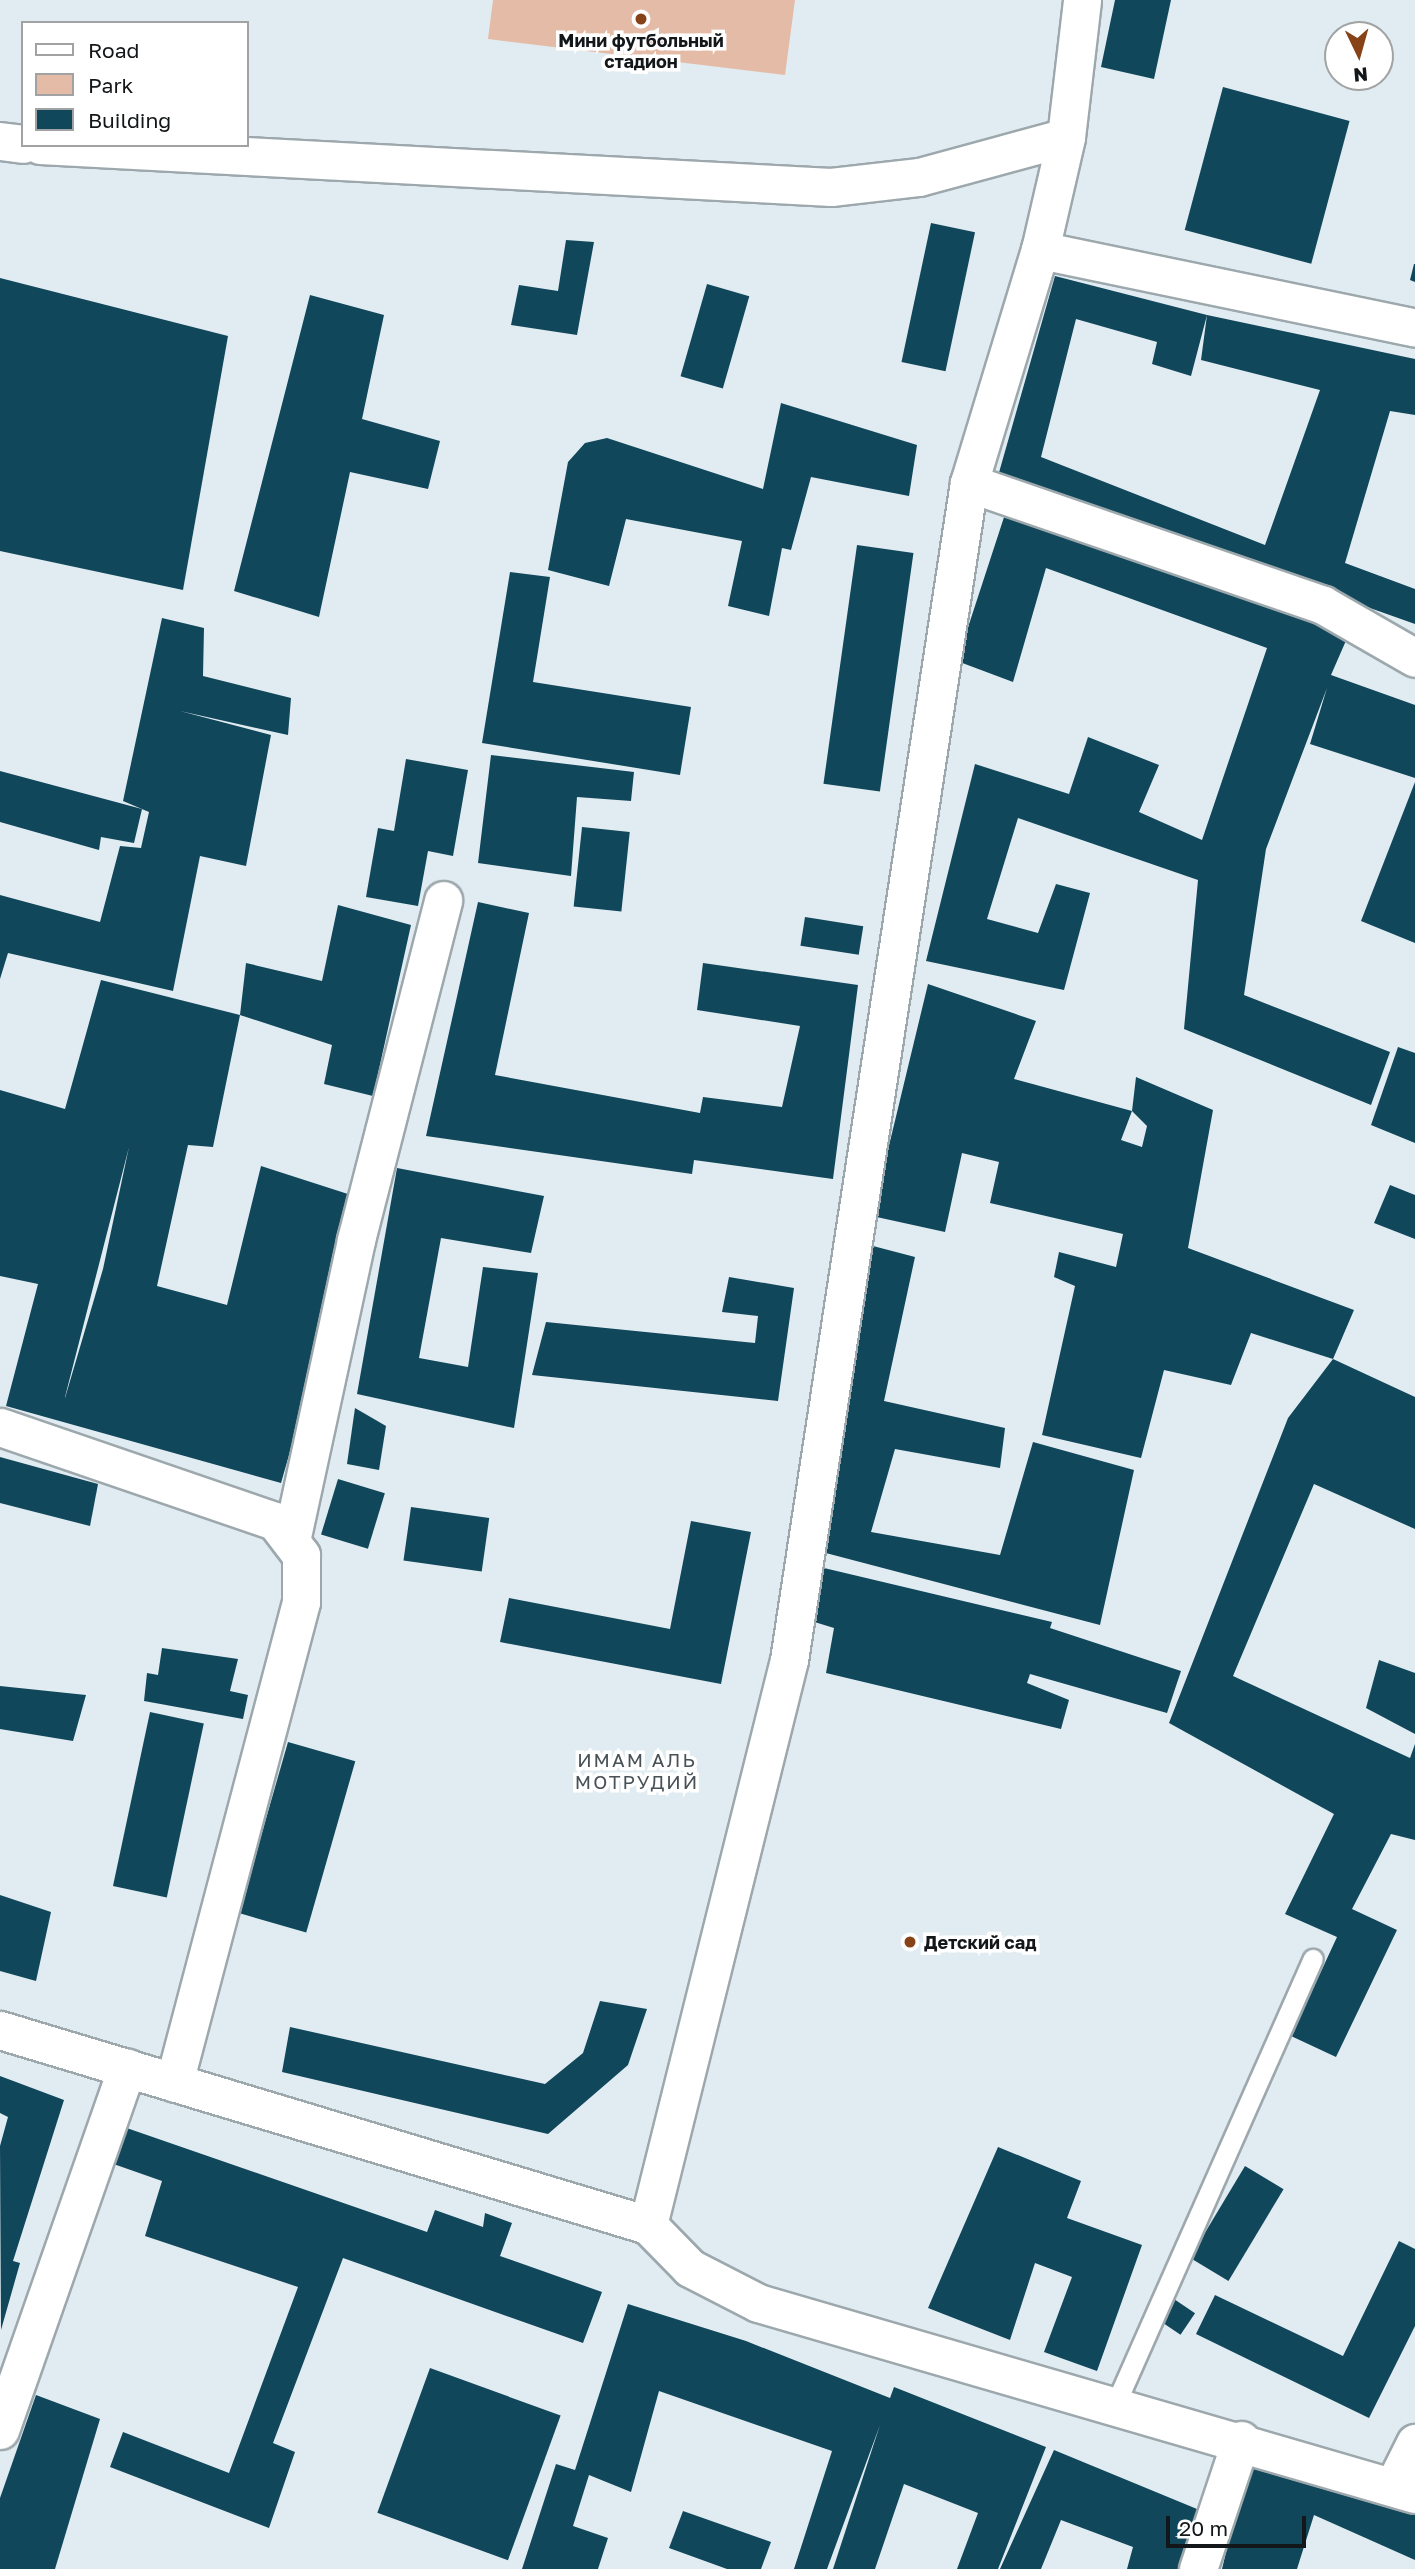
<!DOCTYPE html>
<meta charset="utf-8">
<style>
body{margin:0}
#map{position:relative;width:1415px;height:2569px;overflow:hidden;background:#e0ecf2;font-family:"Golos Text",sans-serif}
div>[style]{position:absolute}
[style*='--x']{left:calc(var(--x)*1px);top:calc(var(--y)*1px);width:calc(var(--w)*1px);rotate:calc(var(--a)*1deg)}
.green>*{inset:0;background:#e4bba6}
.building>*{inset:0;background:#11475a;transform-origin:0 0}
.roads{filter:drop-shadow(2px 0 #9da8ad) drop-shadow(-2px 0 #9da8ad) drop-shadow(0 2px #9da8ad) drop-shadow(0 -2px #9da8ad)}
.service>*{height:19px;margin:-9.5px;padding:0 9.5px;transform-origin:9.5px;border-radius:9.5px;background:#fff}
.minor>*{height:37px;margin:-18.5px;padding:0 18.5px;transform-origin:18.5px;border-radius:18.5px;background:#fff}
.dots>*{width:19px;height:19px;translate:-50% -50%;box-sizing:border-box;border:4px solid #fff;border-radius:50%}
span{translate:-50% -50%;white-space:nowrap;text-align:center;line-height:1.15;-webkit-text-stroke:7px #fff;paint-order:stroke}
.poi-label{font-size:18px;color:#131719;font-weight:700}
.left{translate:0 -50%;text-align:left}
.neighbourhood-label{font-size:19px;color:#475156;letter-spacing:2px}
.legend{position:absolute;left:21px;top:21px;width:228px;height:126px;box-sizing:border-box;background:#fff;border:2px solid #a1a2a3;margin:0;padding:9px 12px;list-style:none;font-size:21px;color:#131719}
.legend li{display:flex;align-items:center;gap:14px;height:35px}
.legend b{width:35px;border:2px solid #a1a2a3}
.north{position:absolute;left:1324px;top:21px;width:70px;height:70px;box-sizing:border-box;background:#fff;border:2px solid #a1a2a3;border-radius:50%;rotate:175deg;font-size:19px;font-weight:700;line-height:28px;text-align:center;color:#131719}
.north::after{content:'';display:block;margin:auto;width:24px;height:32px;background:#874218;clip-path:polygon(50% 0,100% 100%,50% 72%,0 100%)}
.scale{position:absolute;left:1166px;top:2516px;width:140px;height:32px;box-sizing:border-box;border:4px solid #131719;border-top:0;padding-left:9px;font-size:21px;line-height:24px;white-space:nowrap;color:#131719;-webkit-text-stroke:5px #fff;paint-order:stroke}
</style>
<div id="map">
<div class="green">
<div style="clip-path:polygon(493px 0,795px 0,785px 75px,488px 39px)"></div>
</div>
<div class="building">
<div style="clip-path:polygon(1115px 0,1171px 0,1154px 79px,1101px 67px)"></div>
<div style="left:1223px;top:87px;width:131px;height:148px;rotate:15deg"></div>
<div style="left:931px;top:223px;width:45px;height:142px;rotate:12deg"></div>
<div style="clip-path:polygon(566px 240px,594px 242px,577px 335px,511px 325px,519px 285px,558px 291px)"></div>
<div style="clip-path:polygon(1414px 264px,1415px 264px,1415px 282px,1410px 280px)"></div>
<div style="clip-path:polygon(1055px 276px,1207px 315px,1191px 376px,1152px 364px,1157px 342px,1076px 319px,1041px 457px,1265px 545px,1320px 390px,1201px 360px,1207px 315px,1415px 359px,1415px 415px,1390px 411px,1345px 563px,1415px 589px,1415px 624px,998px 476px)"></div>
<div style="clip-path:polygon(0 278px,228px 336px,183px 590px,0 551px)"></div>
<div style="left:707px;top:284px;width:44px;height:96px;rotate:16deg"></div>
<div style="clip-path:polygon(310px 295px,384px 315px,362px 419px,440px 441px,428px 489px,350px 472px,319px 617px,234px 591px)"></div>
<div style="clip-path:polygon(781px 403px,917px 445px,909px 496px,811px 477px,791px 550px,782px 548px,769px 616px,728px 606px,742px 541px,626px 519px,609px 586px,548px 570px,568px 462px,585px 443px,607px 438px,763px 489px)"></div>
<div style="clip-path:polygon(1007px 508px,1322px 620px,1348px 636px,1331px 675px,1415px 705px,1415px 778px,1310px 744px,1327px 688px,1266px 849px,1244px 995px,1390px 1052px,1371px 1105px,1184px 1029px,1198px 880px,1018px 818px,987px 919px,1038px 933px,1056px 884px,1090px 893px,1064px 990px,926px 961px,975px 764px,1069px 794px,1088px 737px,1159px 765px,1139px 812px,1202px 840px,1267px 648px,1046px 568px,1013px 682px,957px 661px)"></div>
<div style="left:857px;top:545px;width:57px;height:241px;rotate:8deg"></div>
<div style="clip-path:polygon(510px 572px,550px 577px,533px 682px,691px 707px,680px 775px,482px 743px)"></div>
<div style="clip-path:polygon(162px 618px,204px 628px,203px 676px,291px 698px,288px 735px,180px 711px,271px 735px,246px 866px,200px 856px,173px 991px,8px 953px,0 979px,0 895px,100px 922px,120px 846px,141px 848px,149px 812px,123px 801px)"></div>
<div style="clip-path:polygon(491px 755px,634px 772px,631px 801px,577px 797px,571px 876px,478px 863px)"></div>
<div style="clip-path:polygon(406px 759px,468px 770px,453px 856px,428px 851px,418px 906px,366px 897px,378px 828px,394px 831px)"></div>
<div style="clip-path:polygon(0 771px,142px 809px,134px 843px,101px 837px,99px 850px,0 822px)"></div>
<div style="clip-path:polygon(1415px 782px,1415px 943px,1361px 921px)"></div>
<div style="left:582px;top:827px;width:48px;height:80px;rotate:6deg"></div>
<div style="clip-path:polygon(478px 902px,529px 913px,495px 1075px,700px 1113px,703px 1097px,782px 1107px,800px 1026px,697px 1010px,703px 963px,858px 985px,833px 1179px,694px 1160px,692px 1174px,426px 1136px)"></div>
<div style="clip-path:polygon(evenodd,338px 905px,411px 925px,373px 1096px,324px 1084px,332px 1045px,240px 1015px,213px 1147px,188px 1145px,157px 1286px,227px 1305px,261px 1166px,351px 1195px,324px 1333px,281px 1483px,6px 1406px,38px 1284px,0 1276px,0 1090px,65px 1109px,101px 980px,240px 1015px,246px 963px,322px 981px,338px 905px,129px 1147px,103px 1269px,65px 1398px,65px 1397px,129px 1147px)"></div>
<div style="left:805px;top:917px;width:59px;height:29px;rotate:9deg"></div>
<div style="clip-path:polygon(928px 984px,1036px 1021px,1014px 1079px,1132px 1111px,1121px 1140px,1142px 1147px,1147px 1126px,1132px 1111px,1136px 1077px,1213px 1110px,1188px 1248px,1354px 1310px,1333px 1359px,1251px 1333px,1231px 1385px,1164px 1370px,1141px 1458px,1042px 1435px,1075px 1286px,1054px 1277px,1059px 1252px,1116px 1267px,1123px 1234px,990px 1203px,999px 1162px,962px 1153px,945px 1232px,872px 1216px)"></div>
<div style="clip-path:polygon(1398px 1047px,1415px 1053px,1415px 1143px,1371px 1125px)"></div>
<div style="clip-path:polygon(397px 1168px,544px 1196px,531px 1253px,441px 1238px,419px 1358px,468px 1367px,483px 1267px,538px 1273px,514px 1428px,357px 1394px)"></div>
<div style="clip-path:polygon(1390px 1185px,1415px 1195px,1415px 1239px,1374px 1223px)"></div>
<div style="clip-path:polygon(873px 1246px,915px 1257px,884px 1401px,1005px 1428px,1000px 1468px,895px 1449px,871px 1532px,1000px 1555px,1033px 1442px,1134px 1470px,1100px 1625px,822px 1552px)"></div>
<div style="clip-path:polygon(729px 1277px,794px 1288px,778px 1401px,532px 1375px,546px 1322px,755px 1343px,758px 1316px,722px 1312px)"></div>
<div style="clip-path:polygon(1333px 1359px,1415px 1397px,1415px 1529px,1314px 1484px,1233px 1676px,1410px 1758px,1415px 1744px,1415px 1840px,1391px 1834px,1352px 1909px,1397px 1930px,1336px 2057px,1291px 2036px,1337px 1937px,1285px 1914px,1334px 1814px,1169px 1723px,1288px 1418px)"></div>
<div style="clip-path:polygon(355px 1408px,386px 1426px,379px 1470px,347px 1464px)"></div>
<div style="clip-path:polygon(0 1457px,98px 1484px,90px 1526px,0 1503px)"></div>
<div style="left:338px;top:1479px;width:49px;height:58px;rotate:17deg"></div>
<div style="left:411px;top:1507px;width:79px;height:54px;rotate:8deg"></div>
<div style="clip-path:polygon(691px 1521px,751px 1532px,721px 1684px,500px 1642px,509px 1598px,670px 1629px)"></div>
<div style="clip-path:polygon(824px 1568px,1052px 1622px,1050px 1628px,1181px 1671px,1167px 1713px,1030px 1674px,1027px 1683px,1069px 1700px,1061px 1729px,826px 1673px,834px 1628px,808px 1620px)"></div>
<div style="clip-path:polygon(162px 1648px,238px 1659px,230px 1691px,248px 1695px,243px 1719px,144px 1701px,147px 1673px,158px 1675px)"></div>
<div style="clip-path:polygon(1379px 1660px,1415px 1673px,1415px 1734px,1366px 1708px)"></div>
<div style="clip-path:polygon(0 1686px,86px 1695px,73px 1741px,0 1729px)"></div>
<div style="left:150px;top:1712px;width:55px;height:178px;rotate:12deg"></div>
<div style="left:288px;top:1742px;width:70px;height:178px;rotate:16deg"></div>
<div style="clip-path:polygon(0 1895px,51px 1912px,36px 1981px,0 1971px)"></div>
<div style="clip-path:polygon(600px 2001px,647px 2009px,628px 2065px,548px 2134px,282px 2072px,290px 2027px,545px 2084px,583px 2053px)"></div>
<div style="clip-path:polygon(0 2076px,64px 2100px,13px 2261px,20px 2263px,1px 2330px,0 2146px,8px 2117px,0 2113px)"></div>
<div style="clip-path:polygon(118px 2125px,427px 2232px,435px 2210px,483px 2227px,485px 2213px,512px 2223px,500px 2256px,602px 2292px,583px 2343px,343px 2258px,273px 2443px,295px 2452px,269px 2528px,110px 2467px,123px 2432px,229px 2473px,298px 2287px,145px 2236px,162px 2181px,105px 2161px)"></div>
<div style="clip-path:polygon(998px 2147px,1081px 2181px,1067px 2218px,1142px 2245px,1097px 2371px,1044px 2352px,1072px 2277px,1035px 2263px,1010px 2340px,928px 2308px)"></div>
<div style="left:1245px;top:2166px;width:45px;height:107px;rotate:31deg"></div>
<div style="clip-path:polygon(1399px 2241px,1415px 2249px,1415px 2326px,1369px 2418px,1196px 2334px,1215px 2295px,1343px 2356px)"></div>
<div style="left:1171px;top:2297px;width:29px;height:26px;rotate:34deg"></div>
<div style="clip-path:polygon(628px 2304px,746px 2341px,890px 2398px,894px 2387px,1046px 2447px,998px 2569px,957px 2569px,978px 2513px,904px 2484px,875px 2569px,833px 2569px,880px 2425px,827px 2569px,794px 2569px,832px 2451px,659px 2391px,631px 2492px,589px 2475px,573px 2526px,608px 2538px,598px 2569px,522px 2569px,556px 2464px,575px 2470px)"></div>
<div style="left:430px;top:2368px;width:139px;height:154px;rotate:20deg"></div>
<div style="clip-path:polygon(36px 2395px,100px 2419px,55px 2569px,0 2569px,0 2498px)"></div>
<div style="clip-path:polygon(1054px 2450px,1197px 2509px,1181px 2569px,1127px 2569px,1133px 2547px,1061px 2520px,1041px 2569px,1000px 2569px)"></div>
<div style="clip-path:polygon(1251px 2450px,1415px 2512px,1415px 2560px,1314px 2515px,1297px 2569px,1222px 2569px)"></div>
<div style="clip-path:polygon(683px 2511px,771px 2542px,761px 2569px,727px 2569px,669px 2548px)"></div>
</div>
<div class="roads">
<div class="service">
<div style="--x:1115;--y:2405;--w:488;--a:-66.1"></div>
</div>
<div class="minor">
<div style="--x:0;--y:141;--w:23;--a:7"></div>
<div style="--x:40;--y:145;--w:792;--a:3.04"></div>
<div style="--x:831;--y:187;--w:89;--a:-6.5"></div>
<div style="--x:919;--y:177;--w:152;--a:-15.2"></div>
<div style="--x:1040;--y:250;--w:383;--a:11.7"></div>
<div style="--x:969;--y:483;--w:374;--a:19"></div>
<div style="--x:1323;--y:605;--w:106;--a:29.9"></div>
<div style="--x:0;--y:1427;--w:291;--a:18.9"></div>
<div style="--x:275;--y:1521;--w:43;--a:52.6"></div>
<div style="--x:301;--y:1555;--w:47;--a:90"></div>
<div style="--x:301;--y:1602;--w:497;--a:104.8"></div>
<div style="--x:291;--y:1541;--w:308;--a:-77.8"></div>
<div style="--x:356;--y:1240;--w:351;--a:-75.6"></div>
<div style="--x:0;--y:2030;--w:677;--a:16.75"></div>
<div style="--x:648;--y:2225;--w:582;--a:-75.99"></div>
<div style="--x:789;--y:1660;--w:1191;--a:-81.31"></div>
<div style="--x:969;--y:483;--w:244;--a:-73.1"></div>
<div style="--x:1040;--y:250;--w:116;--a:-77"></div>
<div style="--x:1066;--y:137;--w:138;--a:-83.3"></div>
<div style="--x:648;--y:2225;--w:60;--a:45.7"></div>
<div style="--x:690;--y:2268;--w:76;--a:27.2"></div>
<div style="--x:758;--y:2303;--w:684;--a:16.21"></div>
<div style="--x:0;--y:2430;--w:384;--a:-70.7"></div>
<div style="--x:1395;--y:2483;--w:45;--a:-63.4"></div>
<div style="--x:1198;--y:2569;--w:136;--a:-71.6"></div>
</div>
</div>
<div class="dots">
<div style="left:641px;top:19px;background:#874218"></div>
<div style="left:910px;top:1942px;background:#874218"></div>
</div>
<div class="poi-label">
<span style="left:641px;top:51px">Мини футбольный<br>стадион</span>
<span class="left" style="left:924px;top:1942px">Детский сад</span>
</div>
<div class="neighbourhood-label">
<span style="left:637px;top:1771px">ИМАМ АЛЬ<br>МОТРУДИЙ</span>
</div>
<ul class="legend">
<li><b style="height:9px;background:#fff"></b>Road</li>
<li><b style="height:19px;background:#e4bba6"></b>Park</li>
<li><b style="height:19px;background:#11475a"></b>Building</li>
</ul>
<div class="north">N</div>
<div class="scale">20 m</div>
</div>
